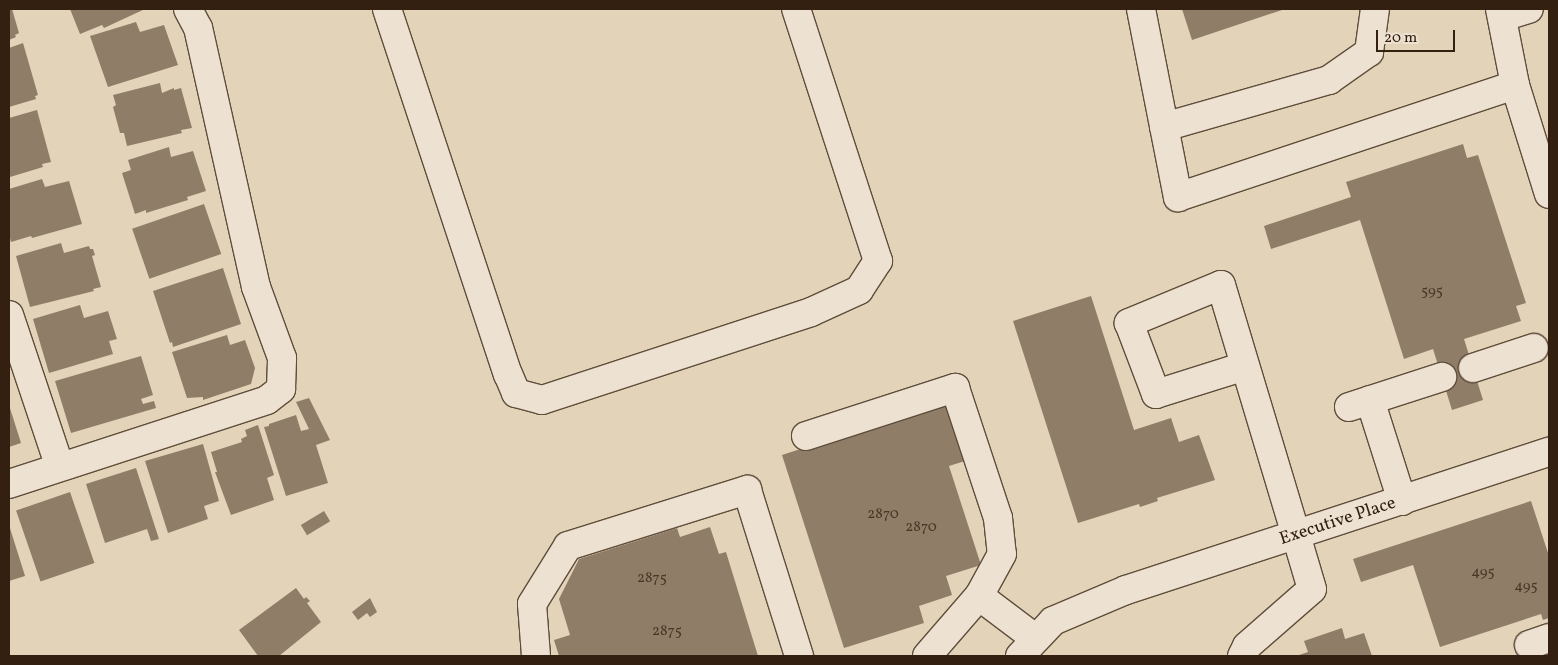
<!DOCTYPE html>
<style>
body{margin:0}
#map{position:relative;width:1558px;height:665px;overflow:hidden;background:#e3d3b9;font-family:Vollkorn,serif}
div>[style]{position:absolute}
[style*='--x']{left:calc(var(--x)*1px);top:calc(var(--y)*1px);width:calc(var(--w)*1px);rotate:calc(var(--a)*1deg)}
.building>*{inset:0;background:#8f7d68;transform-origin:0 0}
.roads{filter:drop-shadow(1px 0 #5f4d3a) drop-shadow(-1px 0 #5f4d3a) drop-shadow(0 1px #5f4d3a) drop-shadow(0 -1px #5f4d3a)}
.minor>*{height:28px;margin:-14px;padding:0 14px;transform-origin:14px;border-radius:14px;background:#ede2d2}
span{translate:-50% -50%;white-space:nowrap;text-align:center;line-height:1.15;-webkit-text-stroke:5px #ede2d2;paint-order:stroke}
.number-label{font-size:15px;color:#4a3726}
.number-label span{-webkit-text-stroke-width:0}
.street-label{font-size:18px;color:#332010}
.frame{position:absolute;inset:0;border:10px solid #332010;pointer-events:none}
.scale{position:absolute;left:1376px;top:30px;width:79px;height:22px;box-sizing:border-box;border:2px solid #332010;border-top:0;padding-left:6px;font-size:15px;line-height:18px;white-space:nowrap;color:#332010;-webkit-text-stroke:4px #ede2d2;paint-order:stroke}
</style>
<div id="map">
<div class="building">
<div style="clip-path:polygon(9px 9px,12px 9px,19px 33px,15px 35px,16px 37px,9px 40px)"></div>
<div style="clip-path:polygon(70px 9px,145px 9px,104px 28px,102px 25px,80px 34px)"></div>
<div style="clip-path:polygon(1182px 9px,1285px 9px,1192px 40px)"></div>
<div style="clip-path:polygon(136px 22px,140px 32px,164px 25px,178px 65px,108px 87px,90px 36px)"></div>
<div style="clip-path:polygon(23px 43px,38px 95px,35px 96px,36px 99px,9px 107px,9px 48px)"></div>
<div style="clip-path:polygon(160px 83px,162px 93px,174px 88px,174px 90px,181px 88px,192px 128px,181px 130px,182px 133px,127px 146px,124px 133px,120px 133px,113px 107px,116px 105px,113px 95px)"></div>
<div style="clip-path:polygon(37px 110px,51px 162px,42px 164px,43px 167px,10px 177px,9px 118px)"></div>
<div style="clip-path:polygon(1463px 144px,1467px 158px,1478px 155px,1526px 303px,1516px 306px,1521px 321px,1464px 339px,1483px 400px,1452px 410px,1433px 349px,1404px 359px,1360px 220px,1271px 249px,1264px 226px,1351px 197px,1346px 182px)"></div>
<div style="clip-path:polygon(169px 147px,171px 157px,193px 151px,206px 191px,187px 197px,188px 200px,146px 213px,146px 210px,135px 214px,122px 173px,131px 170px,128px 160px)"></div>
<div style="clip-path:polygon(42px 179px,45px 187px,69px 181px,82px 224px,32px 238px,31px 236px,11px 242px,9px 234px,9px 189px)"></div>
<div style="left:204px;top:204px;width:53px;height:76px;rotate:71deg"></div>
<div style="clip-path:polygon(61px 243px,64px 253px,89px 246px,90px 249px,93px 249px,95px 255px,92px 256px,101px 287px,93px 289px,94px 291px,30px 307px,16px 256px)"></div>
<div style="clip-path:polygon(223px 268px,241px 324px,173px 347px,172px 342px,170px 343px,153px 291px)"></div>
<div style="clip-path:polygon(1091px 296px,1134px 430px,1171px 418px,1179px 442px,1199px 435px,1215px 480px,1157px 498px,1158px 501px,1140px 507px,1139px 504px,1078px 523px,1013px 321px)"></div>
<div style="clip-path:polygon(80px 305px,84px 318px,108px 311px,117px 339px,109px 341px,113px 354px,49px 373px,33px 319px)"></div>
<div style="clip-path:polygon(227px 335px,230px 345px,245px 340px,255px 368px,251px 384px,203px 400px,203px 397px,187px 398px,172px 352px)"></div>
<div style="clip-path:polygon(141px 356px,153px 395px,141px 399px,143px 404px,154px 401px,156px 408px,71px 433px,55px 381px)"></div>
<div style="clip-path:polygon(309px 398px,330px 440px,316px 445px,328px 483px,286px 496px,264px 427px,269px 426px,269px 424px,296px 415px,301px 431px,309px 429px,296px 402px)"></div>
<div style="clip-path:polygon(9px 405px,21px 443px,9px 447px)"></div>
<div style="clip-path:polygon(948px 405px,965px 461px,949px 466px,981px 565px,946px 576px,952px 595px,919px 606px,924px 623px,844px 648px,782px 455px,930px 407px,931px 410px)"></div>
<div style="clip-path:polygon(258px 425px,274px 475px,267px 478px,274px 500px,231px 515px,215px 472px,217px 472px,211px 452px,242px 442px,241px 439px,247px 436px,245px 430px)"></div>
<div style="clip-path:polygon(203px 444px,219px 501px,204px 506px,208px 519px,168px 533px,145px 461px)"></div>
<div style="clip-path:polygon(136px 468px,159px 539px,151px 541px,147px 529px,105px 543px,86px 484px)"></div>
<div style="left:70px;top:492px;width:75px;height:57px;rotate:71deg"></div>
<div style="clip-path:polygon(1531px 501px,1549px 556px,1549px 618px,1543px 620px,1541px 614px,1440px 647px,1413px 565px,1361px 582px,1353px 559px)"></div>
<div style="left:324px;top:511px;width:12px;height:27px;rotate:59deg"></div>
<div style="clip-path:polygon(9px 525px,25px 576px,9px 581px)"></div>
<div style="clip-path:polygon(710px 527px,719px 554px,726px 552px,758px 656px,559px 656px,554px 640px,570px 635px,559px 599px,579px 559px,677px 528px,680px 537px)"></div>
<div style="clip-path:polygon(296px 588px,304px 599px,306px 597px,310px 601px,307px 603px,321px 622px,279px 656px,258px 656px,239px 630px)"></div>
<div style="clip-path:polygon(370px 598px,377px 612px,370px 617px,367px 613px,358px 620px,352px 612px)"></div>
<div style="clip-path:polygon(1342px 628px,1345px 639px,1364px 633px,1372px 656px,1296px 656px,1308px 652px,1304px 641px)"></div>
</div>
<div class="roads">
<div class="minor">
<div style="--x:387;--y:9;--w:385;--a:71.7"></div>
<div style="--x:508;--y:374;--w:21;--a:67"></div>
<div style="--x:516;--y:393;--w:27;--a:15"></div>
<div style="--x:542;--y:400;--w:283;--a:-18.1"></div>
<div style="--x:811;--y:312;--w:53;--a:-24.6"></div>
<div style="--x:859;--y:290;--w:35;--a:-57"></div>
<div style="--x:878;--y:261;--w:265;--a:-108"></div>
<div style="--x:1141;--y:9;--w:192;--a:78.9"></div>
<div style="--x:1178;--y:197;--w:355;--a:-18.4"></div>
<div style="--x:1500;--y:9;--w:77;--a:78.8"></div>
<div style="--x:1515;--y:85;--w:114;--a:72.7"></div>
<div style="--x:1502;--y:17;--w:28;--a:-17"></div>
<div style="--x:1164;--y:127;--w:172;--a:-15.9"></div>
<div style="--x:1329;--y:80;--w:49;--a:-35"></div>
<div style="--x:1369;--y:52;--w:43;--a:-82.1"></div>
<div style="--x:9;--y:315;--w:160;--a:71.5"></div>
<div style="--x:1473;--y:368;--w:64;--a:-18.2"></div>
<div style="--x:1370;--y:400;--w:106;--a:72.4"></div>
<div style="--x:1349;--y:407;--w:98;--a:-17.9"></div>
<div style="--x:806;--y:436;--w:157;--a:-17.9"></div>
<div style="--x:955;--y:388;--w:137;--a:71.7"></div>
<div style="--x:998;--y:518;--w:36;--a:84"></div>
<div style="--x:1002;--y:554;--w:48;--a:118.7"></div>
<div style="--x:9;--y:484;--w:271;--a:-18"></div>
<div style="--x:267;--y:400;--w:18;--a:-38"></div>
<div style="--x:281;--y:389;--w:31;--a:-88"></div>
<div style="--x:282;--y:358;--w:76;--a:-110.1"></div>
<div style="--x:256;--y:287;--w:265;--a:-102.6"></div>
<div style="--x:198;--y:28;--w:21;--a:-118"></div>
<div style="--x:1529;--y:645;--w:21;--a:-19"></div>
<div style="--x:536;--y:656;--w:52;--a:-94.4"></div>
<div style="--x:532;--y:604;--w:68;--a:-58.2"></div>
<div style="--x:568;--y:546;--w:188;--a:-17.4"></div>
<div style="--x:747;--y:490;--w:174;--a:72.6"></div>
<div style="--x:927;--y:656;--w:79;--a:-49.1"></div>
<div style="--x:979;--y:596;--w:71;--a:37"></div>
<div style="--x:1020;--y:656;--w:48;--a:-46.7"></div>
<div style="--x:1053;--y:621;--w:79;--a:-23"></div>
<div style="--x:1126;--y:590;--w:445;--a:-18.1"></div>
<div style="--x:1242;--y:656;--w:11;--a:-63"></div>
<div style="--x:1247;--y:646;--w:86;--a:-41.2"></div>
<div style="--x:1312;--y:589;--w:56;--a:-106.5"></div>
<div style="--x:1296;--y:535;--w:261;--a:-106.7"></div>
<div style="--x:1221;--y:285;--w:100;--a:157.6"></div>
<div style="--x:1129;--y:323;--w:76;--a:69.2"></div>
<div style="--x:1156;--y:394;--w:93;--a:-17.5"></div>
</div>
</div>
<div class="number-label">
<span style="left:1432px;top:292px">595</span>
<span style="left:883px;top:515px">2870</span>
<span style="left:921px;top:528px">2870</span>
<span style="left:1483px;top:573px">495</span>
<span style="left:652px;top:579px">2875</span>
<span style="left:1526px;top:587px">495</span>
<span style="left:667px;top:632px">2875</span>
</div>
<div class="street-label">
<span style="left:1338px;top:522px;rotate:-18deg">Executive Place</span>
</div>
<div class="frame"></div>
<div class="scale">20 m</div>
</div>
